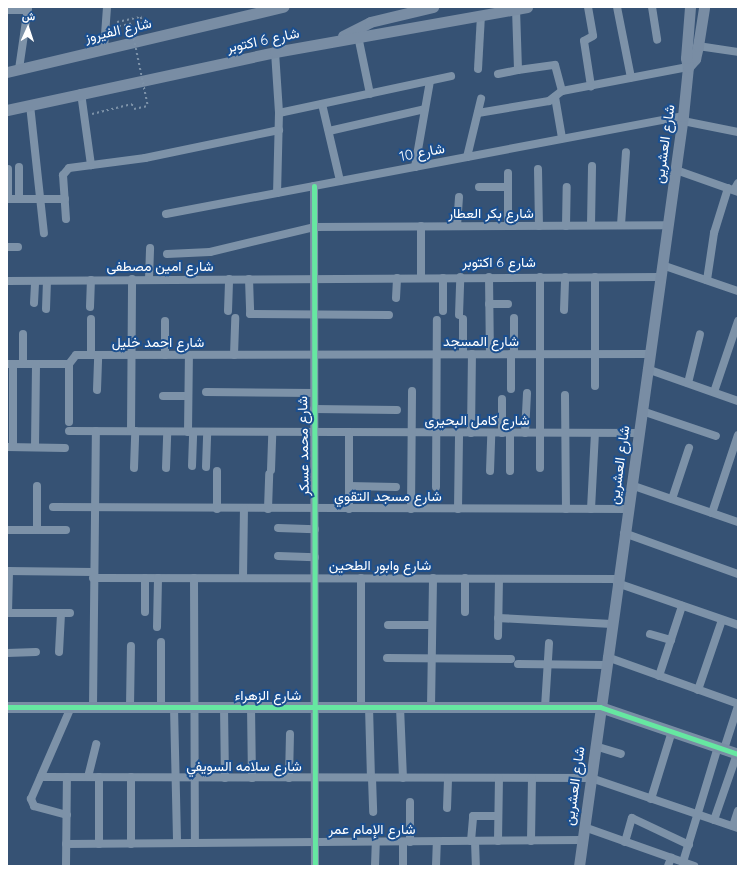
<!DOCTYPE html>
<meta charset="utf-8">
<style>
body{margin:0}
#map{position:relative;width:745px;height:873px;overflow:hidden;background:#365274;font-family:Quicksand,Vazirmatn,sans-serif}
div>[style]{position:absolute}
[style*='--x']{left:calc(var(--x)*1px);top:calc(var(--y)*1px);width:calc(var(--w)*1px);rotate:calc(var(--a)*1deg)}
.path>*{height:1.5px;margin-top:-0.75px;transform-origin:0;background:repeating-linear-gradient(90deg,#7d92a8 0 2px,transparent 0 5px)}
.street>*{height:8px;margin:-4px;padding:0 4px;transform-origin:4px;border-radius:4px;background:#7d92a8}
.secondary>*{height:11px;margin:-5.5px;padding:0 5.5px;transform-origin:5.5px;border-radius:5.5px;background:#798da4}
.path-bridge>*{height:1.5px;margin-top:-0.75px;transform-origin:0;background:repeating-linear-gradient(90deg,#7d92a8 0 2px,transparent 0 5px)}
.cycleway>*{height:5px;margin:-2.5px;padding:0 2.5px;transform-origin:2.5px;border-radius:2.5px;background:#66e7a1}
span{translate:-50% -50%;white-space:nowrap;text-align:center;line-height:1.15;-webkit-text-stroke:4px #1b4f8f;paint-order:stroke}
.street-label{font-size:14px;color:#fff}
.frame{position:absolute;inset:0;border:8px solid #fff;pointer-events:none}
.north{position:absolute;left:8px;top:8px;width:40px;height:40px;-webkit-text-stroke:3px #1b4f8f;paint-order:stroke;rotate:3deg;font-size:11px;font-weight:700;line-height:16px;text-align:center;color:#fff}
.north::after{content:'';display:block;margin:auto;width:14px;height:18px;background:#fff;clip-path:polygon(50% 0,100% 100%,50% 72%,0 100%)}
</style>
<div id="map">
<div class="path">
<div style="--x:131;--y:24;--w:13;--a:167"></div>
<div style="--x:118;--y:27;--w:5;--a:-101"></div>
<div style="--x:117;--y:22;--w:25;--a:-12"></div>
<div style="--x:141;--y:17;--w:13;--a:81"></div>
<div style="--x:92;--y:114;--w:41;--a:-14"></div>
<div style="--x:132;--y:104;--w:5;--a:68"></div>
<div style="--x:134;--y:109;--w:14;--a:-12"></div>
</div>
<div class="street">
<div style="--x:588;--y:7;--w:29;--a:80"></div>
<div style="--x:593;--y:36;--w:10;--a:151"></div>
<div style="--x:584;--y:41;--w:46;--a:81.2"></div>
<div style="--x:617;--y:7;--w:72;--a:78.8"></div>
<div style="--x:652;--y:7;--w:33;--a:81"></div>
<div style="--x:516;--y:9;--w:61;--a:88.1"></div>
<div style="--x:518;--y:70;--w:37;--a:-8"></div>
<div style="--x:555;--y:65;--w:27;--a:75"></div>
<div style="--x:7;--y:10;--w:21;--a:0"></div>
<div style="--x:358;--y:36;--w:59;--a:78.3"></div>
<div style="--x:698;--y:46;--w:40;--a:8.5"></div>
<div style="--x:104;--y:49;--w:42;--a:-85.9"></div>
<div style="--x:275;--y:52;--w:61;--a:86.2"></div>
<div style="--x:279;--y:113;--w:80;--a:91.4"></div>
<div style="--x:19;--y:69;--w:63;--a:-81.7"></div>
<div style="--x:478;--y:69;--w:54;--a:-86.8"></div>
<div style="--x:498;--y:74;--w:20;--a:-11"></div>
<div style="--x:81;--y:93;--w:73;--a:82.1"></div>
<div style="--x:555;--y:97;--w:42;--a:80.3"></div>
<div style="--x:322;--y:104;--w:79;--a:76.8"></div>
<div style="--x:30;--y:105;--w:129;--a:83.8"></div>
<div style="--x:279;--y:113;--w:176;--a:-12.1"></div>
<div style="--x:478;--y:113;--w:72;--a:-9.6"></div>
<div style="--x:549;--y:101;--w:16;--a:-38"></div>
<div style="--x:562;--y:91;--w:128;--a:-10.8"></div>
<div style="--x:683;--y:121;--w:56;--a:11.3"></div>
<div style="--x:329;--y:131;--w:98;--a:-12.9"></div>
<div style="--x:467;--y:157;--w:60;--a:-76.4"></div>
<div style="--x:19;--y:167;--w:32;--a:90"></div>
<div style="--x:415;--y:167;--w:87;--a:-80.1"></div>
<div style="--x:8;--y:169;--w:30;--a:90"></div>
<div style="--x:538;--y:169;--w:57;--a:89"></div>
<div style="--x:676;--y:170;--w:66;--a:19.5"></div>
<div style="--x:508;--y:173;--w:53;--a:90"></div>
<div style="--x:314;--y:186;--w:680;--a:89.92"></div>
<div style="--x:479;--y:187;--w:29;--a:0"></div>
<div style="--x:734;--y:190;--w:8;--a:-60"></div>
<div style="--x:7;--y:199;--w:58;--a:0"></div>
<div style="--x:166;--y:214;--w:526;--a:-10.73"></div>
<div style="--x:66;--y:219;--w:44;--a:-93.9"></div>
<div style="--x:63;--y:175;--w:9;--a:-49"></div>
<div style="--x:69;--y:168;--w:77;--a:-7.5"></div>
<div style="--x:145;--y:158;--w:137;--a:-11.8"></div>
<div style="--x:591;--y:225;--w:59;--a:-89"></div>
<div style="--x:621;--y:225;--w:73;--a:-86.1"></div>
<div style="--x:457;--y:226;--w:29;--a:-86"></div>
<div style="--x:566;--y:226;--w:39;--a:-89"></div>
<div style="--x:7;--y:247;--w:11;--a:0"></div>
<div style="--x:167;--y:254;--w:43;--a:-2.7"></div>
<div style="--x:210;--y:252;--w:107;--a:-13.5"></div>
<div style="--x:314;--y:227;--w:354;--a:-0.3"></div>
<div style="--x:662;--y:265;--w:80;--a:18.9"></div>
<div style="--x:489;--y:277;--w:77;--a:89.3"></div>
<div style="--x:421;--y:278;--w:52;--a:-90"></div>
<div style="--x:149;--y:279;--w:31;--a:-88"></div>
<div style="--x:249;--y:279;--w:35;--a:88"></div>
<div style="--x:250;--y:314;--w:139;--a:0.4"></div>
<div style="--x:707;--y:280;--w:48;--a:-81.5"></div>
<div style="--x:714;--y:233;--w:47;--a:-72.7"></div>
<div style="--x:7;--y:281;--w:653;--a:-0.35"></div>
<div style="--x:396;--y:298;--w:20;--a:-87"></div>
<div style="--x:34;--y:303;--w:22;--a:-87"></div>
<div style="--x:489;--y:304;--w:19;--a:0"></div>
<div style="--x:90;--y:307;--w:27;--a:-88"></div>
<div style="--x:46;--y:309;--w:28;--a:-88"></div>
<div style="--x:564;--y:310;--w:33;--a:-88"></div>
<div style="--x:228;--y:311;--w:32;--a:-88"></div>
<div style="--x:443;--y:311;--w:33;--a:-90"></div>
<div style="--x:459;--y:315;--w:38;--a:-88"></div>
<div style="--x:463;--y:319;--w:35;--a:90"></div>
<div style="--x:514;--y:354;--w:36;--a:-90"></div>
<div style="--x:91;--y:355;--w:36;--a:-90"></div>
<div style="--x:165;--y:355;--w:34;--a:-90"></div>
<div style="--x:234;--y:355;--w:37;--a:-88"></div>
<div style="--x:7;--y:364;--w:62;--a:0"></div>
<div style="--x:69;--y:364;--w:11;--a:-52"></div>
<div style="--x:76;--y:355;--w:574;--a:-0.1"></div>
<div style="--x:13;--y:364;--w:83;--a:90"></div>
<div style="--x:23;--y:364;--w:30;--a:-90"></div>
<div style="--x:69;--y:364;--w:58;--a:90"></div>
<div style="--x:647;--y:369;--w:96;--a:19.4"></div>
<div style="--x:688;--y:383;--w:50;--a:-76.2"></div>
<div style="--x:595;--y:386;--w:109;--a:-90"></div>
<div style="--x:511;--y:389;--w:35;--a:-90"></div>
<div style="--x:97;--y:390;--w:35;--a:-88"></div>
<div style="--x:206;--y:392;--w:108;--a:0.5"></div>
<div style="--x:714;--y:392;--w:75;--a:-71.3"></div>
<div style="--x:565;--y:395;--w:114;--a:89.5"></div>
<div style="--x:163;--y:396;--w:25;--a:0"></div>
<div style="--x:314;--y:409;--w:83;--a:0.7"></div>
<div style="--x:642;--y:411;--w:78;--a:18.7"></div>
<div style="--x:69;--y:431;--w:569;--a:0.2"></div>
<div style="--x:131;--y:431;--w:152;--a:-89.6"></div>
<div style="--x:188;--y:432;--w:77;--a:-89.3"></div>
<div style="--x:471;--y:433;--w:79;--a:-89.3"></div>
<div style="--x:502;--y:433;--w:34;--a:-90"></div>
<div style="--x:510;--y:433;--w:38;--a:90"></div>
<div style="--x:525;--y:433;--w:40;--a:-87.1"></div>
<div style="--x:7;--y:447;--w:58;--a:1"></div>
<div style="--x:35;--y:447;--w:83;--a:-89.3"></div>
<div style="--x:192;--y:466;--w:34;--a:-88"></div>
<div style="--x:206;--y:467;--w:35;--a:-88"></div>
<div style="--x:134;--y:468;--w:37;--a:-88"></div>
<div style="--x:166;--y:468;--w:36;--a:-88"></div>
<div style="--x:540;--y:468;--w:191;--a:-90"></div>
<div style="--x:271;--y:470;--w:38;--a:-88"></div>
<div style="--x:490;--y:471;--w:38;--a:-88"></div>
<div style="--x:631;--y:485;--w:113;--a:19.1"></div>
<div style="--x:349;--y:486;--w:47;--a:1.2"></div>
<div style="--x:436;--y:487;--w:167;--a:-89.7"></div>
<div style="--x:672;--y:499;--w:54;--a:-71.6"></div>
<div style="--x:53;--y:507;--w:575;--a:0.2"></div>
<div style="--x:217;--y:509;--w:38;--a:-90"></div>
<div style="--x:268;--y:509;--w:35;--a:-88"></div>
<div style="--x:349;--y:509;--w:76;--a:-90"></div>
<div style="--x:411;--y:509;--w:118;--a:-89.5"></div>
<div style="--x:458;--y:509;--w:76;--a:-89.2"></div>
<div style="--x:591;--y:509;--w:76;--a:-87"></div>
<div style="--x:712;--y:513;--w:82;--a:-71.6"></div>
<div style="--x:278;--y:528;--w:37;--a:2"></div>
<div style="--x:7;--y:530;--w:59;--a:0"></div>
<div style="--x:37;--y:530;--w:44;--a:-90"></div>
<div style="--x:624;--y:533;--w:121;--a:19.8"></div>
<div style="--x:278;--y:556;--w:37;--a:2"></div>
<div style="--x:7;--y:571;--w:86;--a:0.7"></div>
<div style="--x:93;--y:578;--w:525;--a:0.11"></div>
<div style="--x:145;--y:578;--w:34;--a:90"></div>
<div style="--x:194;--y:578;--w:265;--a:89.8"></div>
<div style="--x:243;--y:578;--w:69;--a:-89.2"></div>
<div style="--x:617;--y:583;--w:128;--a:19.1"></div>
<div style="--x:465;--y:612;--w:34;--a:-90"></div>
<div style="--x:7;--y:613;--w:63;--a:0"></div>
<div style="--x:8;--y:613;--w:42;--a:-88.6"></div>
<div style="--x:498;--y:618;--w:114;--a:3"></div>
<div style="--x:388;--y:625;--w:44;--a:0"></div>
<div style="--x:157;--y:627;--w:49;--a:-88.8"></div>
<div style="--x:650;--y:634;--w:22;--a:16"></div>
<div style="--x:498;--y:636;--w:57;--a:-89"></div>
<div style="--x:161;--y:642;--w:65;--a:90"></div>
<div style="--x:59;--y:652;--w:39;--a:-87"></div>
<div style="--x:7;--y:653;--w:29;--a:-2"></div>
<div style="--x:607;--y:657;--w:139;--a:19.7"></div>
<div style="--x:387;--y:658;--w:124;--a:0.5"></div>
<div style="--x:518;--y:664;--w:88;--a:0.7"></div>
<div style="--x:659;--y:676;--w:74;--a:-71.8"></div>
<div style="--x:698;--y:690;--w:74;--a:-71.1"></div>
<div style="--x:93;--y:707;--w:276;--a:-89.4"></div>
<div style="--x:130;--y:707;--w:61;--a:-89.1"></div>
<div style="--x:174;--y:707;--w:136;--a:88.7"></div>
<div style="--x:224;--y:707;--w:71;--a:89.2"></div>
<div style="--x:251;--y:707;--w:71;--a:89.2"></div>
<div style="--x:361;--y:707;--w:129;--a:-90"></div>
<div style="--x:369;--y:707;--w:71;--a:88.4"></div>
<div style="--x:400;--y:707;--w:71;--a:87.6"></div>
<div style="--x:431;--y:707;--w:129;--a:-89.1"></div>
<div style="--x:545;--y:707;--w:64;--a:-86.4"></div>
<div style="--x:595;--y:746;--w:27;--a:17"></div>
<div style="--x:724;--y:749;--w:45;--a:-72"></div>
<div style="--x:41;--y:777;--w:550;--a:0.1"></div>
<div style="--x:591;--y:778;--w:155;--a:18.8"></div>
<div style="--x:88;--y:777;--w:34;--a:-76"></div>
<div style="--x:99;--y:777;--w:67;--a:90"></div>
<div style="--x:289;--y:778;--w:44;--a:-88.7"></div>
<div style="--x:372;--y:778;--w:34;--a:88"></div>
<div style="--x:651;--y:799;--w:71;--a:-72.8"></div>
<div style="--x:410;--y:802;--w:40;--a:90"></div>
<div style="--x:447;--y:808;--w:30;--a:-88"></div>
<div style="--x:67;--y:815;--w:34;--a:-165"></div>
<div style="--x:34;--y:806;--w:8;--a:-113"></div>
<div style="--x:31;--y:799;--w:100;--a:-66.5"></div>
<div style="--x:714;--y:820;--w:70;--a:-70.8"></div>
<div style="--x:733;--y:826;--w:16;--a:-72"></div>
<div style="--x:584;--y:827;--w:117;--a:19.5"></div>
<div style="--x:471;--y:841;--w:25;--a:-85"></div>
<div style="--x:473;--y:816;--w:25;--a:0"></div>
<div style="--x:475;--y:841;--w:25;--a:88"></div>
<div style="--x:498;--y:841;--w:63;--a:-89.1"></div>
<div style="--x:531;--y:841;--w:63;--a:-89.1"></div>
<div style="--x:625;--y:842;--w:25;--a:-74"></div>
<div style="--x:632;--y:818;--w:63;--a:25.3"></div>
<div style="--x:66;--y:844;--w:516;--a:-0.44"></div>
<div style="--x:131;--y:844;--w:67;--a:-90"></div>
<div style="--x:683;--y:862;--w:120;--a:-73.1"></div>
<div style="--x:66;--y:866;--w:89;--a:-89.4"></div>
<div style="--x:375;--y:866;--w:24;--a:-88"></div>
<div style="--x:403;--y:866;--w:24;--a:-90"></div>
<div style="--x:436;--y:866;--w:24;--a:-88"></div>
<div style="--x:668;--y:866;--w:9;--a:-69"></div>
</div>
<div class="secondary">
<div style="--x:343;--y:36;--w:30;--a:-27"></div>
<div style="--x:370;--y:22;--w:65;--a:-13.4"></div>
<div style="--x:688;--y:67;--w:11;--a:-49"></div>
<div style="--x:695;--y:59;--w:13;--a:-77"></div>
<div style="--x:698;--y:46;--w:39;--a:-81"></div>
<div style="--x:7;--y:72;--w:284;--a:-13.3"></div>
<div style="--x:7;--y:110;--w:274;--a:-12.2"></div>
<div style="--x:275;--y:52;--w:256;--a:-10.1"></div>
<div style="--x:7;--y:707;--w:593;--a:0"></div>
<div style="--x:600;--y:707;--w:146;--a:18.8"></div>
<div style="--x:579;--y:866;--w:757;--a:-82.11"></div>
<div style="--x:683;--y:116;--w:49;--a:-84.2"></div>
<div style="--x:688;--y:67;--w:9;--a:-103"></div>
<div style="--x:686;--y:58;--w:51;--a:-85.5"></div>
</div>
<div class="path-bridge">
<div style="--x:131;--y:24;--w:84;--a:78.3"></div>
</div>
<div class="cycleway">
<div style="--x:314;--y:186;--w:680;--a:89.92"></div>
<div style="--x:7;--y:707;--w:593;--a:0"></div>
<div style="--x:600;--y:707;--w:146;--a:18.8"></div>
</div>
<div class="street-label">
<span style="left:118px;top:30px;rotate:-13deg">شارع الفيروز</span>
<span style="left:263px;top:40px;rotate:-12deg">شارع 6 اكتوبر</span>
<span style="left:664px;top:144px;rotate:-82deg">شارع العشرين</span>
<span style="left:422px;top:152px;rotate:-11deg">شارع 10</span>
<span style="left:491px;top:213px">شارع بكر العطار</span>
<span style="left:499px;top:262px">شارع 6 اكتوبر</span>
<span style="left:160px;top:266px">شارع امين مصطفى</span>
<span style="left:481px;top:341px">شارع المسجد</span>
<span style="left:158px;top:342px">شارع احمد خليل</span>
<span style="left:477px;top:420px">شارع كامل البحيرى</span>
<span style="left:303px;top:446px;rotate:-91deg">شارع محمد عسكر</span>
<span style="left:619px;top:465px;rotate:-82deg">شارع العشرين</span>
<span style="left:388px;top:496px">شارع مسجد التقوي</span>
<span style="left:380px;top:565px">شارع وابور الطحين</span>
<span style="left:268px;top:695px">شارع الزهراء</span>
<span style="left:244px;top:766px">شارع سلامه السويفي</span>
<span style="left:574px;top:786px;rotate:-82deg">شارع العشرين</span>
<span style="left:372px;top:829px">شارع الإمام عمر</span>
</div>
<div class="frame"></div>
<div class="north">ش</div>
</div>
